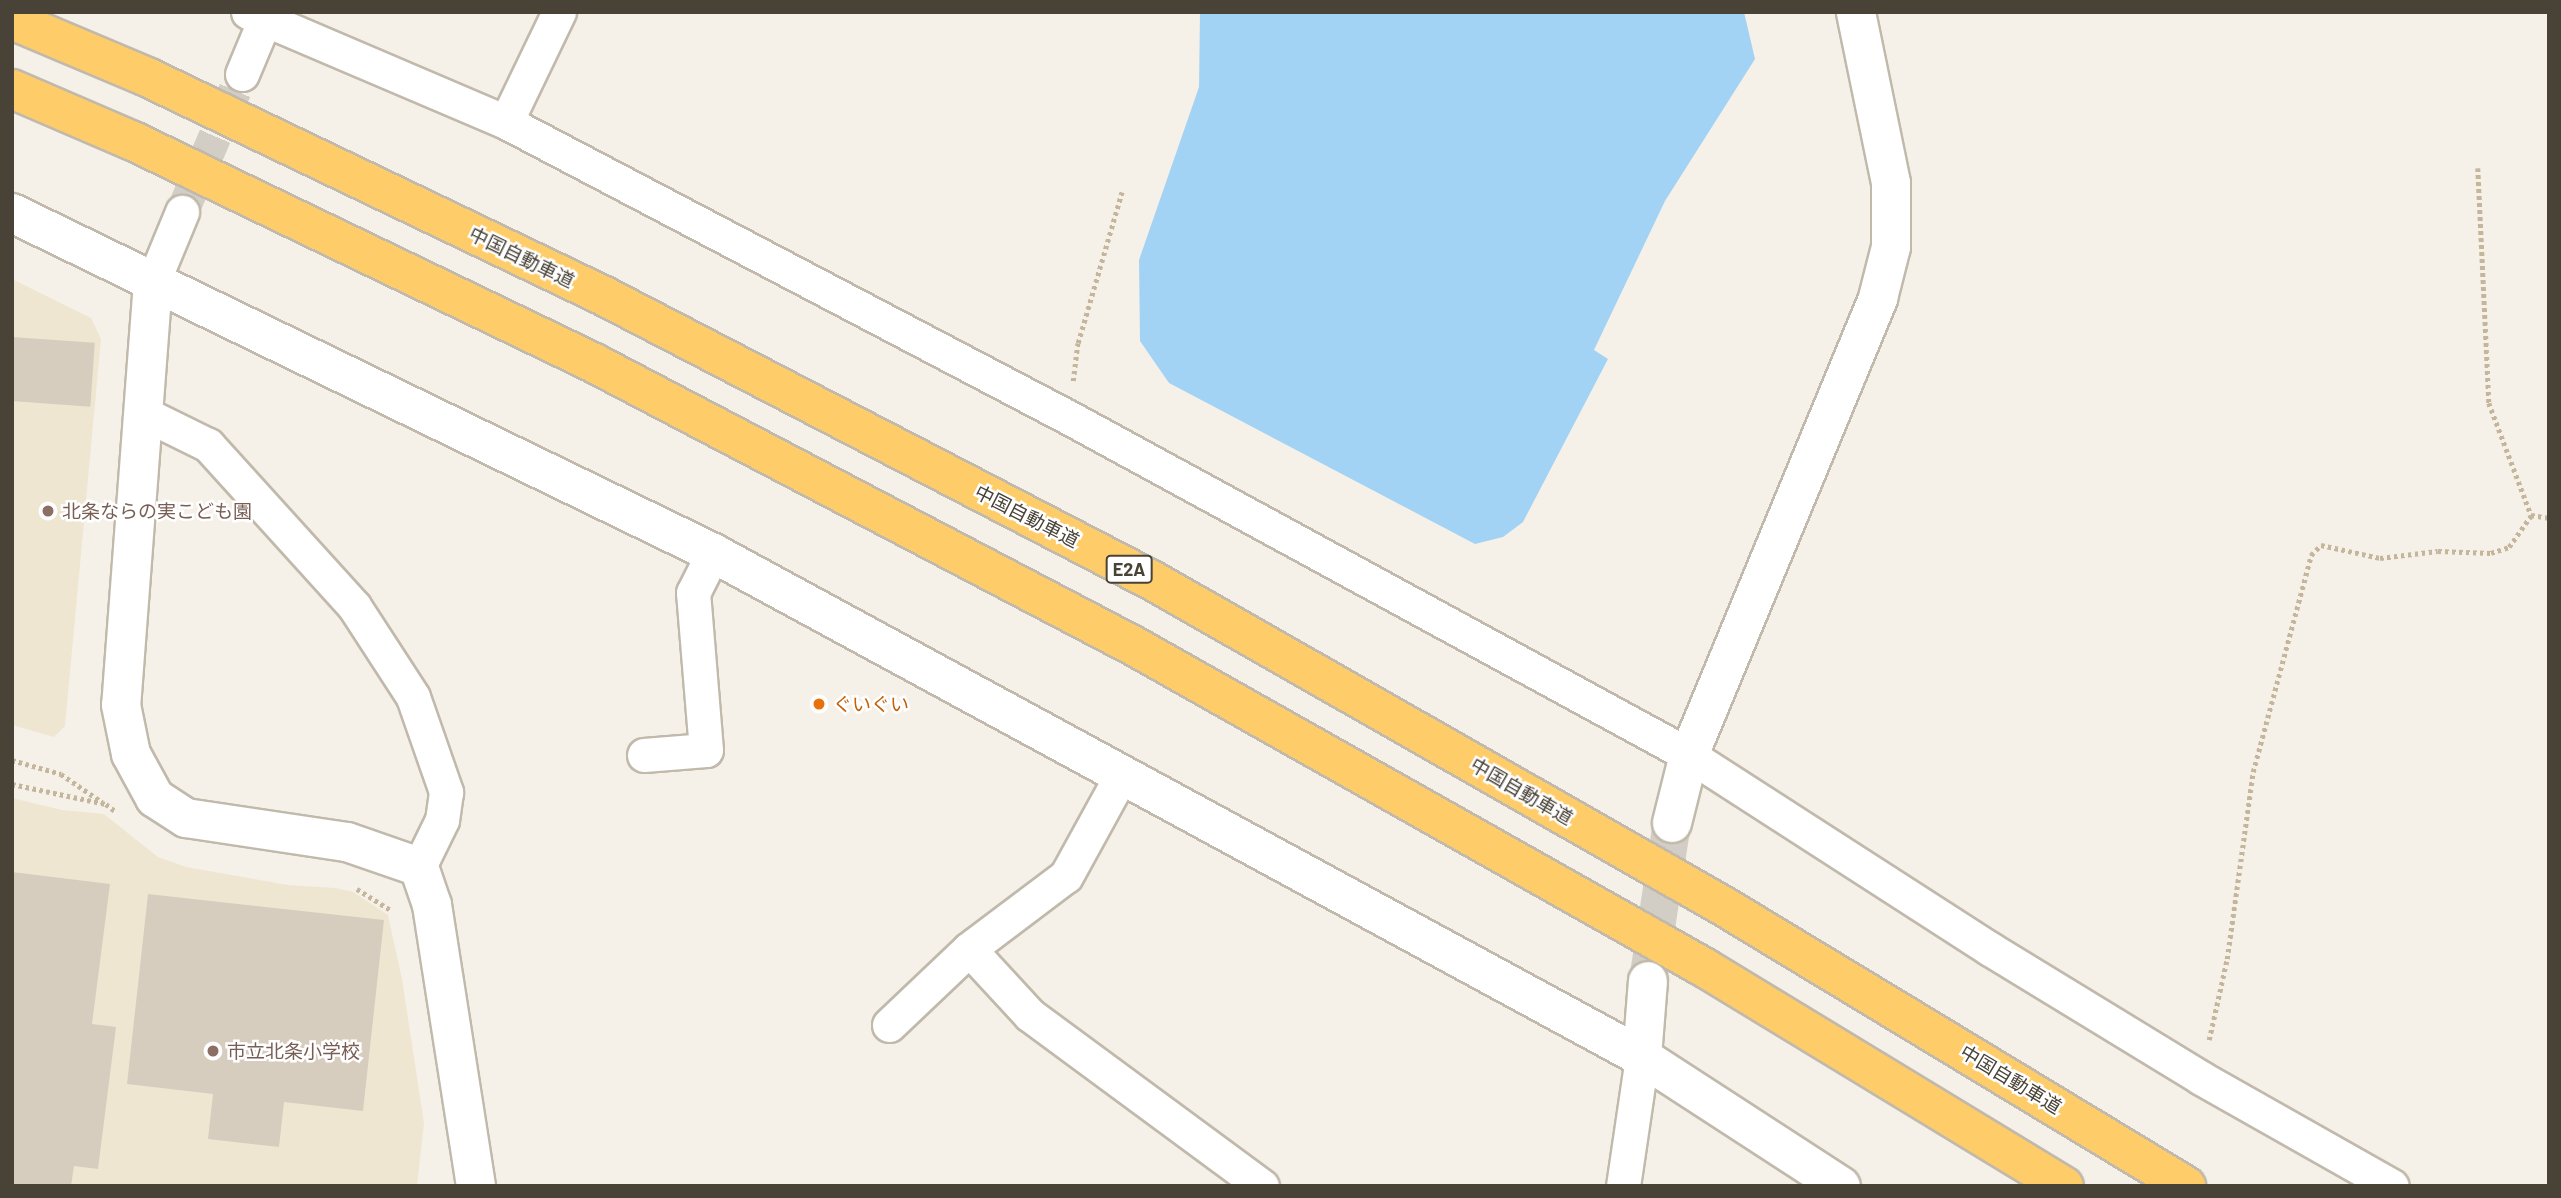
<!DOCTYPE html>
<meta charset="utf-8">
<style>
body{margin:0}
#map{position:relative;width:2561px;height:1198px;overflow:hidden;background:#f5f1e9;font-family:Barlow,"Noto Sans JP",sans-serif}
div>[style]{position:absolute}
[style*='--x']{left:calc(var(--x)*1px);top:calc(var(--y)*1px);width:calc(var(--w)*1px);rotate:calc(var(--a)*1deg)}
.education>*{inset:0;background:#efe6d2}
.water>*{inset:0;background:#a3d3f4}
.building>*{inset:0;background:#d7cdbe;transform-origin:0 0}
.minor-tunnel>*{height:33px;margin-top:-16.5px;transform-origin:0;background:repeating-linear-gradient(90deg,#d3cec5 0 33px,transparent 0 50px)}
.tertiary-tunnel>*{height:38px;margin-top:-19px;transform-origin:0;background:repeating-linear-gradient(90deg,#d3cec5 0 38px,transparent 0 57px)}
.path>*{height:4.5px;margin-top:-2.25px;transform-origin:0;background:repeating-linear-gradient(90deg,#c4b59b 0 3.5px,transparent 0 7px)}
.roads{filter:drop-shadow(2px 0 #c1b9ab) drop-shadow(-2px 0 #c1b9ab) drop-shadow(0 2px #c1b9ab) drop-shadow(0 -2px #c1b9ab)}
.minor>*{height:33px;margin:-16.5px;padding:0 16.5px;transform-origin:16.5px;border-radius:16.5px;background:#fff}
.tertiary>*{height:38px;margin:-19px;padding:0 19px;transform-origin:19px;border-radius:19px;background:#fff}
.motorway>*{height:38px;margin:-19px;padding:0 19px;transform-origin:19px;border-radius:19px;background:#ffcc6a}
.dots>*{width:19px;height:19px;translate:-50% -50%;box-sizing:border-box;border:4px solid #fff;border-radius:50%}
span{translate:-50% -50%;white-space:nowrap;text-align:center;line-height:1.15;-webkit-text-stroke:5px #fff;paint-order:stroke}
.shield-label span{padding:2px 5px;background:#fff;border:2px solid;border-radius:5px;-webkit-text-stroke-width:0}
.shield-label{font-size:18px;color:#494237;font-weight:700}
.street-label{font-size:19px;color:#494237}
.education-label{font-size:19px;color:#785e54}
.left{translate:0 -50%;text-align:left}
.food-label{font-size:19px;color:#c56008}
.frame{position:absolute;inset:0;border:14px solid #494237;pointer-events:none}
</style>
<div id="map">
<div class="education">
<div style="clip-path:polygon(12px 279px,91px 318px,101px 339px,65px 726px,54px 737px,12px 725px)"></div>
<div style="clip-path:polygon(12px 798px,62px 810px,104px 814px,158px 857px,186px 867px,288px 885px,336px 888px,353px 892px,388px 915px,402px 979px,424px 1123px,417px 1186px,12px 1186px)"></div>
</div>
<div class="water">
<div style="clip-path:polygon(1200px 12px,1744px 12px,1755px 59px,1665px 201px,1594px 350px,1608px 359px,1523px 522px,1503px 537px,1475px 544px,1169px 383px,1140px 341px,1139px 260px,1199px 87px)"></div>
</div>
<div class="building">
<div style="left:12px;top:337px;width:83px;height:64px;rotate:4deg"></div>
<div style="clip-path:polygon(12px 872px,110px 884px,92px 1024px,116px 1027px,98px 1169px,74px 1166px,71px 1186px,12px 1186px)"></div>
<div style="clip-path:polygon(148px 894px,384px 920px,363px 1111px,284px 1102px,279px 1147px,208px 1139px,213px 1094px,127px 1084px)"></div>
</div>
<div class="minor-tunnel">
<div style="--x:182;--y:212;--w:150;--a:-66.5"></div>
</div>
<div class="tertiary-tunnel">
<div style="--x:1648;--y:981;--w:160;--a:-81.4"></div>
</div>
<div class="path">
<div style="--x:2478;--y:168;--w:235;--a:87.3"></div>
<div style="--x:2489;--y:403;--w:120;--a:69.4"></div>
<div style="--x:1073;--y:381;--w:38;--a:-83"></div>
<div style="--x:1078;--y:343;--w:157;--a:-73.8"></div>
<div style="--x:12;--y:760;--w:51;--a:15.9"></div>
<div style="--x:61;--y:774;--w:50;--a:34.3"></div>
<div style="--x:12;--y:784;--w:96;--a:12"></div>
<div style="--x:106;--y:804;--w:11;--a:38"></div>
<div style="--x:357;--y:889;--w:40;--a:32"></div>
<div style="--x:2209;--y:1040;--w:83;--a:-77.5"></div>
<div style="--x:2227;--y:959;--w:189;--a:-82.1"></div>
<div style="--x:2253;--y:772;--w:225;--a:-75"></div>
<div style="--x:2311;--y:555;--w:14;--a:-45"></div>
<div style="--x:2321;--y:545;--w:60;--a:12.4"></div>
<div style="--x:2380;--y:558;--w:58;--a:-6.9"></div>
<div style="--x:2438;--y:551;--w:53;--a:2.2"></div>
<div style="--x:2491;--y:553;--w:19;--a:-18"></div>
<div style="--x:2509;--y:547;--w:39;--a:-55"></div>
<div style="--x:2531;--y:515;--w:18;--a:9"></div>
</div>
<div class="roads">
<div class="minor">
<div style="--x:248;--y:12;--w:280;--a:23.1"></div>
<div style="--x:506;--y:122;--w:635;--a:27.7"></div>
<div style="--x:1068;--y:417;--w:707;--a:28.56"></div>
<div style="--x:1689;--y:755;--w:358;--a:32.8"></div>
<div style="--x:1990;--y:949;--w:247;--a:31.4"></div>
<div style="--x:2201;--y:1078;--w:219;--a:29.5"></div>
<div style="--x:242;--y:74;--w:60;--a:-67.3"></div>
<div style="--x:506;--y:122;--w:122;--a:-64.3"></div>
<div style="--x:153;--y:282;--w:76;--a:-67.5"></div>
<div style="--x:145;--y:414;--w:70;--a:26.2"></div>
<div style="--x:208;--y:445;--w:217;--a:47.8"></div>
<div style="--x:354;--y:606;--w:108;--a:57"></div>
<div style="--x:413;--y:697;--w:101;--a:70.8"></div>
<div style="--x:446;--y:792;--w:28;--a:98"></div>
<div style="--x:442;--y:820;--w:52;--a:116.1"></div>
<div style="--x:644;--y:755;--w:62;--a:-4.6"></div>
<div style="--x:706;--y:750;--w:158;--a:-94.7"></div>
<div style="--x:693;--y:593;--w:45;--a:-63.4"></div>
<div style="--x:969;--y:949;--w:90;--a:47.3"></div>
<div style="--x:1030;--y:1015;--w:288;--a:36.4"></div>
<div style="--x:889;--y:1025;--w:110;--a:-43.5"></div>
<div style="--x:969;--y:949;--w:121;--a:-37"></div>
<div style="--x:1066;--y:876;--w:116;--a:-61.2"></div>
<div style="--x:1623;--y:1186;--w:130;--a:-81.6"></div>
</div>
<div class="tertiary">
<div style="--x:12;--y:213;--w:779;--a:25.87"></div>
<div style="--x:713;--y:553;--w:1057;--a:28.48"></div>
<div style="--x:1642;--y:1057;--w:237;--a:33"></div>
<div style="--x:153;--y:282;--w:424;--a:94.3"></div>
<div style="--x:121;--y:705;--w:50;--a:78.5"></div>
<div style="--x:131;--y:754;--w:50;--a:61.4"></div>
<div style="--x:155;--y:798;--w:37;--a:33"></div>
<div style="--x:186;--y:818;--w:163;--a:8.5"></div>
<div style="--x:347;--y:842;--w:76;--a:19.1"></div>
<div style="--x:419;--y:867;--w:40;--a:71.1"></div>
<div style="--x:432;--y:905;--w:284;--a:81.1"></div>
<div style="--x:1672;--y:823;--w:70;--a:-76"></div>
<div style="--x:1689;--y:755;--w:495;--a:-67.5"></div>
<div style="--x:1878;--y:298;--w:53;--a:-75.7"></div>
<div style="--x:1891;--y:247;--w:64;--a:-90"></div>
<div style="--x:1891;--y:183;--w:175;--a:-101.6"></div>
<div style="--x:1642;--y:1057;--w:76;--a:-85.5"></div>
</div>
<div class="motorway">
<div style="--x:12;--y:20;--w:147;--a:22.9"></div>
<div style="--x:147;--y:77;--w:507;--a:25.6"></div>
<div style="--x:604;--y:296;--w:621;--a:27.43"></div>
<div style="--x:1155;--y:582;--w:656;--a:29.69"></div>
<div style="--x:1725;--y:907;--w:539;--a:31.18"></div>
<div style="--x:12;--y:89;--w:132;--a:23.3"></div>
<div style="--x:133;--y:141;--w:512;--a:25.71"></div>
<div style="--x:594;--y:363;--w:610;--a:27.66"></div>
<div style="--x:1134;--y:646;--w:656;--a:29.42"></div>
<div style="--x:1705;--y:968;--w:420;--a:31.3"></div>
</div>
</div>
<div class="dots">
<div style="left:48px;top:511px;background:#8d6e63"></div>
<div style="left:819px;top:704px;background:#e8710a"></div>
<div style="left:213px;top:1051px;background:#8d6e63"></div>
</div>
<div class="shield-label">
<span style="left:1129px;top:569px">E2A</span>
</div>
<div class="street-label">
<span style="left:522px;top:257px;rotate:26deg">中国自動車道</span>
<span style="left:1027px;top:516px;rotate:27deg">中国自動車道</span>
<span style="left:1522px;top:791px;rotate:30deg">中国自動車道</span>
<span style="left:2011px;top:1079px;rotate:31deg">中国自動車道</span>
</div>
<div class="education-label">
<span class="left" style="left:62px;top:511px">北条ならの実こども園</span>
<span class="left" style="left:227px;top:1051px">市立北条小学校</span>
</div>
<div class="food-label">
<span class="left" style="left:833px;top:704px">ぐいぐい</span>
</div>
<div class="frame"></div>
</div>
